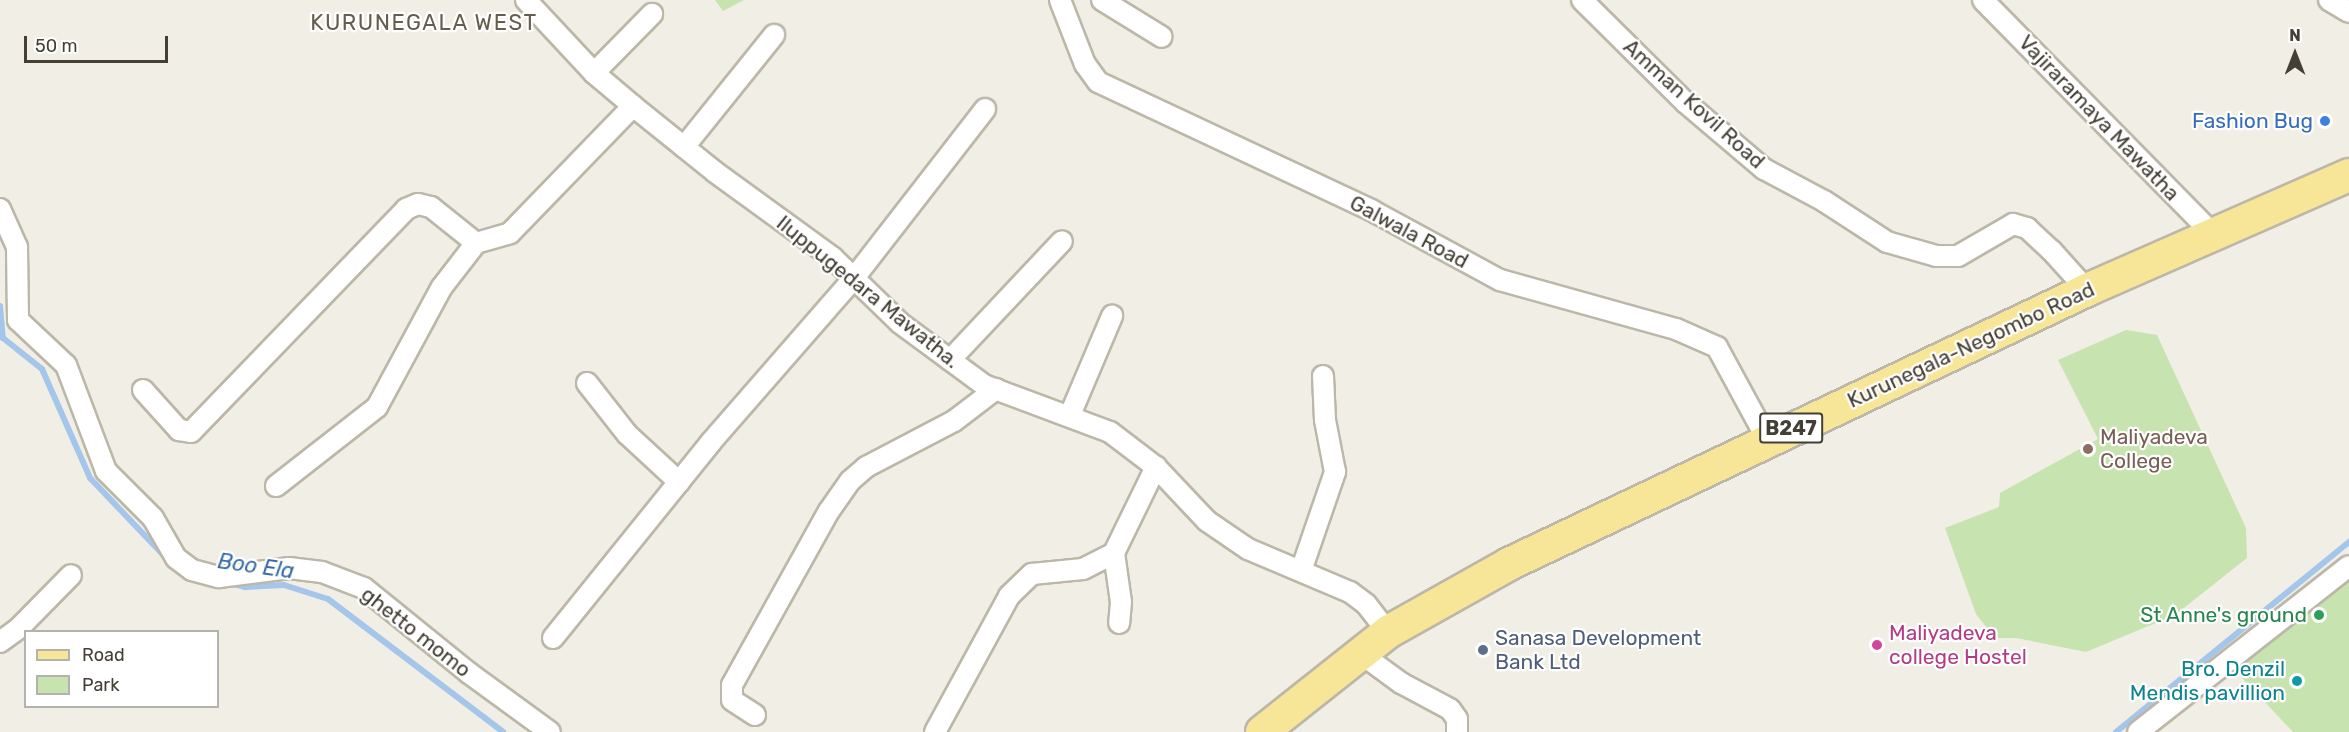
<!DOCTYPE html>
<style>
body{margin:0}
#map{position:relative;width:2349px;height:732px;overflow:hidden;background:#f1efe5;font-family:Rubik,sans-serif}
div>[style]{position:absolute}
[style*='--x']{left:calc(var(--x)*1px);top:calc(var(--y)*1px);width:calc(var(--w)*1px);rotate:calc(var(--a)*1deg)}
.green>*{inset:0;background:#c7e3b0}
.stream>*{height:6px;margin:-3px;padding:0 3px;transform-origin:3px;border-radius:3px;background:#a5c6eb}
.roads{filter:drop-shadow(2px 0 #bcb7a8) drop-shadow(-2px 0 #bcb7a8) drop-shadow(0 2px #bcb7a8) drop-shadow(0 -2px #bcb7a8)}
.minor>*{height:20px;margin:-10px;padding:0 10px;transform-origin:10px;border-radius:10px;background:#fff}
.primary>*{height:32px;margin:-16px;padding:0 16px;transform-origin:16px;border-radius:16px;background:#f7e698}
.dots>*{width:16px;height:16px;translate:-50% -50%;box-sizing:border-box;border:3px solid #fff;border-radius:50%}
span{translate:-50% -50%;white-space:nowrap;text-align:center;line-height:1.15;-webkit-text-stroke:4.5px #fff;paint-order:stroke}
.shield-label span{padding:2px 4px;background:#fff;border:2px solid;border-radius:4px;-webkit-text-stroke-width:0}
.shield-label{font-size:20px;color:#433f35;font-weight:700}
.street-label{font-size:21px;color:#433f35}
.shop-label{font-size:21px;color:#366cbe}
.right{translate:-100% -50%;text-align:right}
.education-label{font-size:21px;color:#785e54}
.left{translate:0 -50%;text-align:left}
.leisure-label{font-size:21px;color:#27864d}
.hotel-label{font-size:21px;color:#b23c85}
.service-label{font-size:21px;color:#4e5e75}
.culture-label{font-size:21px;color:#0d838f}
.neighbourhood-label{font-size:22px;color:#655e4d;letter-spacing:1.5px}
.water-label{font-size:22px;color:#366ba7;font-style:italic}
.legend{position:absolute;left:24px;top:630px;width:195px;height:78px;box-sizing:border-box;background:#fff;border:2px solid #b4b2ae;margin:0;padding:8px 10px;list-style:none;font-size:18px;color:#433f35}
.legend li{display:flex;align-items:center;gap:12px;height:30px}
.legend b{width:30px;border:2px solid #b4b2ae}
.north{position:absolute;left:2265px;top:24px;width:60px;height:60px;-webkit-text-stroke:4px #fff;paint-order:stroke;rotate:0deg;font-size:16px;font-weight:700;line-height:24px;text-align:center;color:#433f35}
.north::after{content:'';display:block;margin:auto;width:21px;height:27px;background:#433f35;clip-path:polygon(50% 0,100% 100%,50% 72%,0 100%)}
.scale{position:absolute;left:24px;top:36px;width:144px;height:27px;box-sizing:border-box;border:3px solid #433f35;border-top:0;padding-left:8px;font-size:18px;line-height:21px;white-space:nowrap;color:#433f35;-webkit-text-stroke:4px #fff;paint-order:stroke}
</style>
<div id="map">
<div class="green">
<div style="clip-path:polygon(715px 0,744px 0,723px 11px)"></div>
<div style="clip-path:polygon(2126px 330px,2157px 335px,2246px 528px,2247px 558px,2175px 615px,2086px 652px,2016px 638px,1995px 638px,1976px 614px,1945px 528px,1999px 507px,2000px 493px,2098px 439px,2058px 360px)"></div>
<div style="clip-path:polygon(2349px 566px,2349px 732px,2293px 732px,2229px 664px)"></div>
</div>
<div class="stream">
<div style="--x:0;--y:306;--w:32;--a:85"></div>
<div style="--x:3;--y:338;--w:50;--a:38.5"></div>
<div style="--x:42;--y:369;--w:119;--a:66.2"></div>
<div style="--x:90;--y:478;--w:116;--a:46.4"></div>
<div style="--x:230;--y:583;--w:16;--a:15"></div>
<div style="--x:245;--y:587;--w:39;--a:-3"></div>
<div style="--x:284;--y:585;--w:46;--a:17.7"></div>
<div style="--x:328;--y:599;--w:220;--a:37.2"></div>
<div style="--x:2116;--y:732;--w:301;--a:-39.2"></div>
</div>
<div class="roads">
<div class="minor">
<div style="--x:526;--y:0;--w:100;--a:47"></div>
<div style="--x:594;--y:73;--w:51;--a:40.2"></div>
<div style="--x:633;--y:106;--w:105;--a:38.8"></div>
<div style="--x:715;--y:172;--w:145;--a:36"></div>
<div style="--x:832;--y:257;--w:95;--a:44.1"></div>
<div style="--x:900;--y:323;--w:104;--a:36.4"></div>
<div style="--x:984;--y:385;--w:134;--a:20.5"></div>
<div style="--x:1110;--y:432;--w:58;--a:37.3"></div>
<div style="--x:1156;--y:467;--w:74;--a:46.6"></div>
<div style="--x:1207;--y:521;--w:50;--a:34.3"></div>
<div style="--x:1248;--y:549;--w:111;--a:22.9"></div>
<div style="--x:1350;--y:592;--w:20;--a:37"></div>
<div style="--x:1366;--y:604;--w:36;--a:52"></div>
<div style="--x:1060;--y:0;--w:69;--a:68.7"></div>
<div style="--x:1085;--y:64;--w:22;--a:54"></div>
<div style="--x:1098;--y:82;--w:302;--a:25.1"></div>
<div style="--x:1371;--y:210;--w:147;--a:28.5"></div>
<div style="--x:1500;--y:280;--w:183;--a:15.6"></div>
<div style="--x:1676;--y:329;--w:45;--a:23.7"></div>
<div style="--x:1717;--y:347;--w:105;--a:61.5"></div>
<div style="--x:1102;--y:0;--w:70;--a:31.7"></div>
<div style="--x:1582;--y:0;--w:145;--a:44.7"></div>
<div style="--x:1685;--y:102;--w:104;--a:40.3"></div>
<div style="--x:1764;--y:169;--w:68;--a:28.1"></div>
<div style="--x:1824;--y:201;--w:75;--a:33.1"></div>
<div style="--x:1887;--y:242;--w:51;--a:15.9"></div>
<div style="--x:1936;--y:256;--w:22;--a:0"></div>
<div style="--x:1958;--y:256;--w:64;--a:-30.2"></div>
<div style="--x:2013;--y:224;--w:15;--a:16"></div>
<div style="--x:2027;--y:228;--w:33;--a:43"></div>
<div style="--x:2051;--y:250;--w:54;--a:48"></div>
<div style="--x:1983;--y:0;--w:331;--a:45.5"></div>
<div style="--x:2329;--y:0;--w:23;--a:31"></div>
<div style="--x:594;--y:73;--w:83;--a:-45.5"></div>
<div style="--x:684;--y:147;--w:144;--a:-51.2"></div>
<div style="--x:0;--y:209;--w:42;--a:65.9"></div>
<div style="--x:17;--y:247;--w:73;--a:89.2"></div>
<div style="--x:18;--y:320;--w:66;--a:43.2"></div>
<div style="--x:66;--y:365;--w:113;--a:69.3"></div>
<div style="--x:106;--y:471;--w:66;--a:45"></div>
<div style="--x:153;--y:518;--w:46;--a:60.1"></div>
<div style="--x:176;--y:558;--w:20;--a:37"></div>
<div style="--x:192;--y:570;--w:28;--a:15"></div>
<div style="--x:219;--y:577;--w:71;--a:-7.3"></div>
<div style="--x:289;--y:568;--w:33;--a:7"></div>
<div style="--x:322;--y:572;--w:45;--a:20.9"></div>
<div style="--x:364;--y:588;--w:135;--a:39"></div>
<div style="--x:469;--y:673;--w:100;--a:36.1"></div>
<div style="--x:950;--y:360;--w:163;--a:-46.7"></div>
<div style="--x:587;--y:383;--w:65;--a:51.9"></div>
<div style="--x:627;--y:434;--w:71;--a:42.7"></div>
<div style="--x:143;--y:390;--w:54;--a:48"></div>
<div style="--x:179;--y:430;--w:12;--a:9"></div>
<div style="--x:191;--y:432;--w:310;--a:-46"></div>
<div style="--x:406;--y:209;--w:13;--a:-23"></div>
<div style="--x:418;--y:204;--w:13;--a:13"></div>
<div style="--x:431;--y:207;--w:58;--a:38.7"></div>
<div style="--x:1070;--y:415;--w:108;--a:-67"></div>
<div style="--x:276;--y:486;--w:128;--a:-38"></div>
<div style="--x:377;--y:407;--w:136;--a:-61.6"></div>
<div style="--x:442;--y:287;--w:56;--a:-52.3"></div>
<div style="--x:476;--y:243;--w:35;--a:-16"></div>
<div style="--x:510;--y:233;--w:177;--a:-45.9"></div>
<div style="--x:1114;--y:553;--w:49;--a:81.9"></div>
<div style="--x:1121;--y:602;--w:21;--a:95"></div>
<div style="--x:1302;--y:568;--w:102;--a:-71"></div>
<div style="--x:1335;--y:472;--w:53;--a:-100.9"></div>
<div style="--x:1325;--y:420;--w:44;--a:-92.6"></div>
<div style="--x:553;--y:638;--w:252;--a:-51.1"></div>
<div style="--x:711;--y:442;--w:218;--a:-48.9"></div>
<div style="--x:854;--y:278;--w:214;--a:-52.2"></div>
<div style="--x:0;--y:642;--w:24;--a:-36"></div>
<div style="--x:19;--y:628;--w:74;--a:-45.5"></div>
<div style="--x:1360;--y:653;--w:51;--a:36.2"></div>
<div style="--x:1401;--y:683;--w:55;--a:28"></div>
<div style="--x:1450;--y:709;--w:12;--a:55"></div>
<div style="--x:1457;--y:719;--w:13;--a:90"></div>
<div style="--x:755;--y:715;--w:27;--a:-147"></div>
<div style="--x:732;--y:700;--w:15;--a:-90"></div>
<div style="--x:732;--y:685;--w:199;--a:-60.9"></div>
<div style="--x:829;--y:511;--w:37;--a:-55"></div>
<div style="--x:850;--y:481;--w:21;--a:-41"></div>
<div style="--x:866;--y:467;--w:99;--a:-27.6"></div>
<div style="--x:954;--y:421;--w:53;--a:-37.3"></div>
<div style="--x:935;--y:732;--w:155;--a:-61.4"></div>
<div style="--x:1009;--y:596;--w:32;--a:-44"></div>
<div style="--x:1032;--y:574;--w:51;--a:-5.6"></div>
<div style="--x:1083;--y:569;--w:35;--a:-27"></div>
<div style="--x:1114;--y:553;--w:96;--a:-64"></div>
<div style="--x:2138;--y:732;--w:268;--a:-38.2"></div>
</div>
<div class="primary">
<div style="--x:1262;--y:732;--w:161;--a:-38.4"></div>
<div style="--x:1388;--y:632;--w:139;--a:-29.3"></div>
<div style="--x:1509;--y:564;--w:640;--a:-25.36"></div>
<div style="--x:2087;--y:290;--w:286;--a:-23.7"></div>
</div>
</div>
<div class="dots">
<div style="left:2325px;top:121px;background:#3f7fe0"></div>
<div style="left:2088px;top:449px;background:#8d6e63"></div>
<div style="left:2319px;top:615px;background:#2e9e5b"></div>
<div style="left:1877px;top:645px;background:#d1479c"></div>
<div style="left:1483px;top:650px;background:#5c6f8a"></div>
<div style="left:2297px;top:681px;background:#0f9aa8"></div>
</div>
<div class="shield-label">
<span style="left:1791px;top:428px">B247</span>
</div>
<div class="street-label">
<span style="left:1694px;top:104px;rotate:42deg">Amman Kovil Road</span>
<span style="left:2099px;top:118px;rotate:46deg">Vajiraramaya Mawatha</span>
<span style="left:1409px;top:232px;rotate:28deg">Galwala Road</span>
<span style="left:868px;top:292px;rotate:39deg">Iluppugedara Mawatha.</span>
<span style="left:1971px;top:345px;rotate:-25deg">Kurunegala-Negombo Road</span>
<span style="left:416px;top:632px;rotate:38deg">ghetto momo</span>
</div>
<div class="shop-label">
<span class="right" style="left:2313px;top:121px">Fashion Bug</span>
</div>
<div class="education-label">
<span class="left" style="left:2100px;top:449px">Maliyadeva<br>College</span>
</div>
<div class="leisure-label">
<span class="right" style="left:2307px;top:615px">St Anne's ground</span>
</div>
<div class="hotel-label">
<span class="left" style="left:1889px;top:645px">Maliyadeva<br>college Hostel</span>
</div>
<div class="service-label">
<span class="left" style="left:1495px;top:650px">Sanasa Development<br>Bank Ltd</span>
</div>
<div class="culture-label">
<span class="right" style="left:2285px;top:681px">Bro. Denzil<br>Mendis pavillion</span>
</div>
<div class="neighbourhood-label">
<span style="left:424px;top:23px">KURUNEGALA WEST</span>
</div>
<div class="water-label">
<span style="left:256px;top:566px;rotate:8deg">Boo Ela</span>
</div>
<ul class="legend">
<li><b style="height:8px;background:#f7e698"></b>Road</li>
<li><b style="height:16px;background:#c7e3b0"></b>Park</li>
</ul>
<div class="north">N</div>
<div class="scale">50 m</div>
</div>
